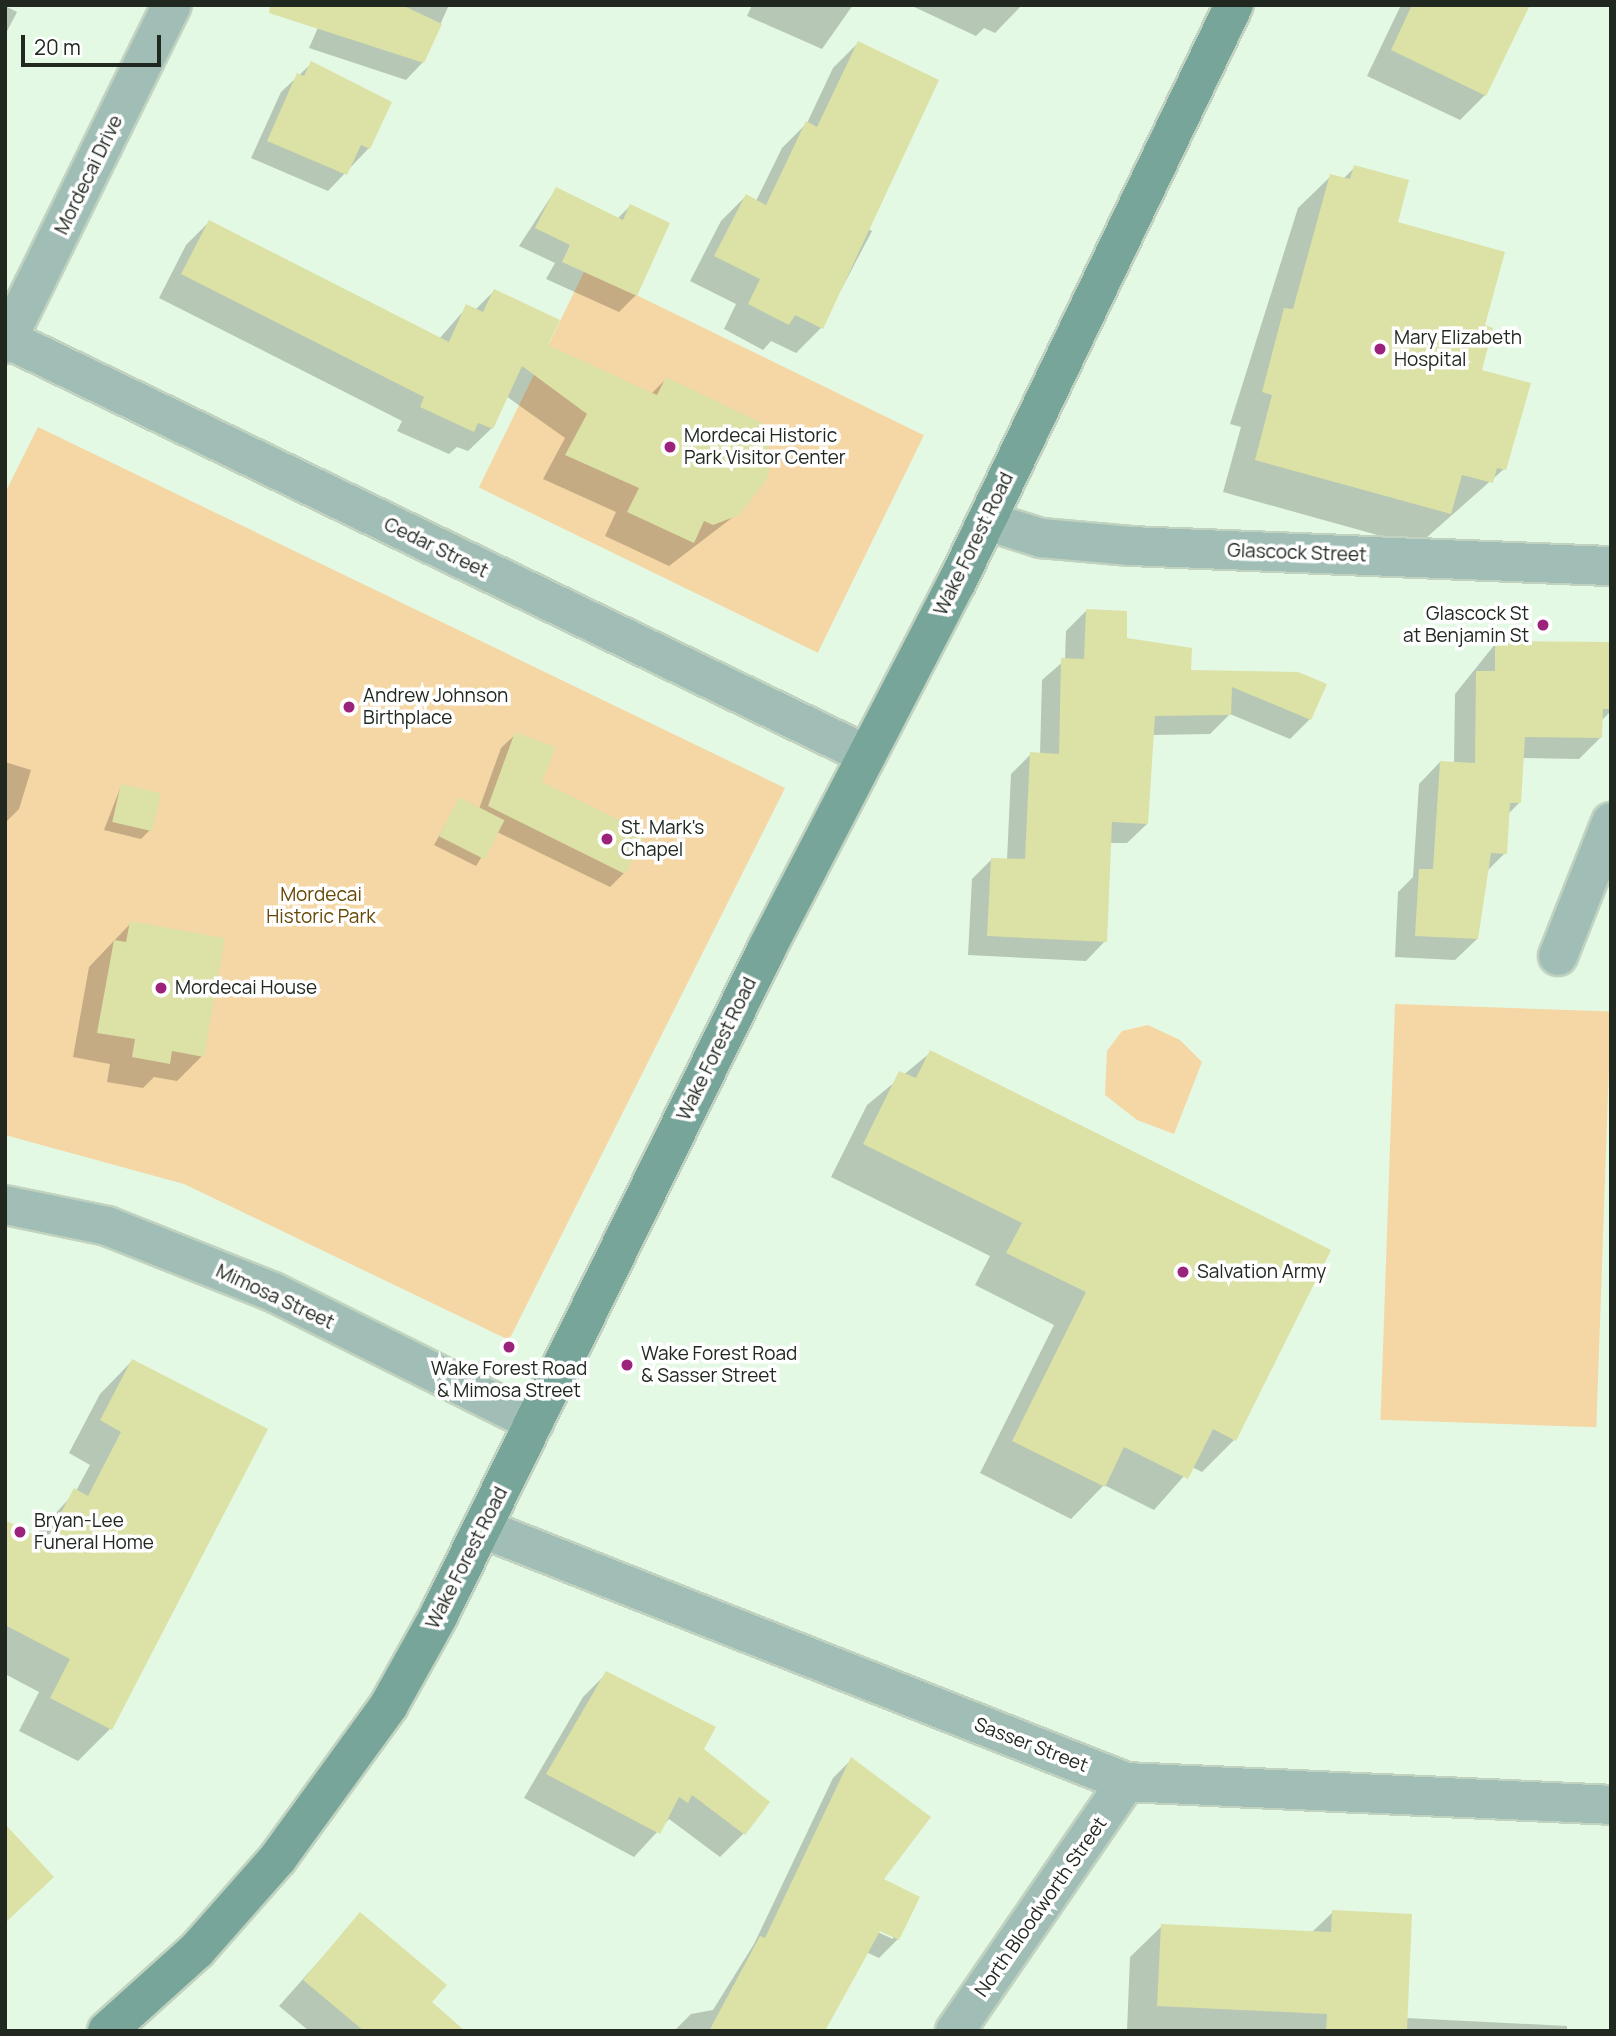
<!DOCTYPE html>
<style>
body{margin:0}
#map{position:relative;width:1616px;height:2036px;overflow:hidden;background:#e4f9e3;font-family:Manrope,sans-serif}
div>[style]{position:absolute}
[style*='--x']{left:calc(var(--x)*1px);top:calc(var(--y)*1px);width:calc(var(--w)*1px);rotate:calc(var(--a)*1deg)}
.green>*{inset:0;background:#f5d6a5;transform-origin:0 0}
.shadow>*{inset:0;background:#0003}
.building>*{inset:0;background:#dce1a6;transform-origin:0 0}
.roads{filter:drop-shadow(2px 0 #c1d3c0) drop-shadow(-2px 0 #c1d3c0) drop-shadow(0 2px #c1d3c0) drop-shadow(0 -2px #c1d3c0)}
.minor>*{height:38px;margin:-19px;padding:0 19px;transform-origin:19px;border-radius:19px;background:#a0beb6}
.tertiary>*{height:38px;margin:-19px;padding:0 19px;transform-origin:19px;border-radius:19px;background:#a0beb6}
.secondary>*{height:38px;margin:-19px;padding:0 19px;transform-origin:19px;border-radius:19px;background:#77a599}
.dots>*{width:19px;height:19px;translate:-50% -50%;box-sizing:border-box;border:4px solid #fff;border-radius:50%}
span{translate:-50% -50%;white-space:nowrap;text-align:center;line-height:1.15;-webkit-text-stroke:7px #fff;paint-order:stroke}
.street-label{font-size:19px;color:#212820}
.poi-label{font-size:19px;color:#212820}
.left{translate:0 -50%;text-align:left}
.right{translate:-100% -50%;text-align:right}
.park-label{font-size:19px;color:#664705}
.frame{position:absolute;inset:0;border:7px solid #212820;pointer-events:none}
.scale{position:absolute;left:21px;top:35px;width:140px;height:32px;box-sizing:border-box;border:4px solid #212820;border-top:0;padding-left:9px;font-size:21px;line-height:24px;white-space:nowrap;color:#212820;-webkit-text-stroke:5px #fff;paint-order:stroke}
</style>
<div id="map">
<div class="green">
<div style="left:585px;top:270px;width:377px;height:242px;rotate:26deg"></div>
<div style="clip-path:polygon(38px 427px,785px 788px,509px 1340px,184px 1184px,5px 1135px,5px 493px)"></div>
<div style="left:1395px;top:1004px;width:216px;height:416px;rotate:2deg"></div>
<div style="clip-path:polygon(1148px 1025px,1180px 1040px,1202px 1062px,1174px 1134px,1137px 1120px,1105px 1095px,1107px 1051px,1122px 1031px)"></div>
</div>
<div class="shadow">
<div style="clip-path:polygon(328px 5px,449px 5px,423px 62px,406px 80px,309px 48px)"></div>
<div style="clip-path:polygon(752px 5px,853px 5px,822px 49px,747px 16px)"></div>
<div style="clip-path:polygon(910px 5px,1022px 5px,995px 33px,984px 28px,976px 36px)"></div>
<div style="clip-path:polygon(1401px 5px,1529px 5px,1485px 95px,1460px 120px,1367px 76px)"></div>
<div style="clip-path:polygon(5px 6px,17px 12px,5px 35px)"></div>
<div style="clip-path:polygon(858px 43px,866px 228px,872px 231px,821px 328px,796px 353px,771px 341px,763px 350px,724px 329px,736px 304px,690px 281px,721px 221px,746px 196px,756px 201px,782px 148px,807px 123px,833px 68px)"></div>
<div style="clip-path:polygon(311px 64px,369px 148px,328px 191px,251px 158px,281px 92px)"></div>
<div style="clip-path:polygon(1355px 167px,1396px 223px,1480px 371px,1504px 469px,1417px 546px,1223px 492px,1241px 427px,1230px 424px,1298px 208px,1331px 176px,1343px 179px)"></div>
<div style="clip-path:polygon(556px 189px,617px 219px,630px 206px,636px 295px,619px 312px,546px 279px,555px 263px,519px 246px)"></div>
<div style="clip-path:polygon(209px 222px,439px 339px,467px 307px,475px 310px,494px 291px,546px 346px,651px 394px,666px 379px,737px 514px,669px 566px,605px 536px,616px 512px,543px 479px,565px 438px,506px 396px,492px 428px,468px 451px,457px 447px,449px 454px,397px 431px,402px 421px,159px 298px,186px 245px)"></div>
<div style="clip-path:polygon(1086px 611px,1125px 639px,1190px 671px,1298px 673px,1310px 719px,1290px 739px,1230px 714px,1210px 734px,1152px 735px,1147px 824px,1127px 843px,1109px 843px,1105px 941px,1086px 961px,968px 955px,972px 879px,991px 860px,1007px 860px,1011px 774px,1031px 754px,1040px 754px,1042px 680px,1065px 660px,1066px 631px)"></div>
<div style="clip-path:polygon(1496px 643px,1611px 644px,1611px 711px,1601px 721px,1601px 737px,1579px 759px,1522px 758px,1519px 803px,1507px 815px,1505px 853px,1486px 872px,1477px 939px,1455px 960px,1395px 957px,1398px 892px,1413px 877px,1419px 784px,1440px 762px,1454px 763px,1455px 694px)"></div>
<div style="clip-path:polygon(516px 734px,540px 782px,624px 873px,610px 887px,497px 832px,476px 866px,434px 845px,460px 799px,479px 809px,501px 748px)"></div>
<div style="clip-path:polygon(5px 762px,31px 770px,19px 809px,5px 823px)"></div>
<div style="clip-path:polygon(121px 786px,150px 830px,141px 839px,104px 830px)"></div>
<div style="clip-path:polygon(131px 923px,202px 1056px,177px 1081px,154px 1077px,143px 1088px,107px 1082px,110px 1064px,73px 1057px,89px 967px)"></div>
<div style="clip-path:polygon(930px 1053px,1234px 1440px,1202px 1472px,1192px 1467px,1154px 1510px,1104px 1485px,1071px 1519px,980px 1473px,1054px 1325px,975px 1285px,990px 1256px,831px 1177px,867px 1105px)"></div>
<div style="clip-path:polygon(132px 1361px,110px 1729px,78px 1761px,19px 1731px,39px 1692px,5px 1674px,5px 1522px,34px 1537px,76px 1491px,90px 1465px,69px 1453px,100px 1394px)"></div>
<div style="clip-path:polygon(607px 1673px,702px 1749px,744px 1833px,720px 1857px,669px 1819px,634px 1857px,524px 1798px,583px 1697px)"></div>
<div style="clip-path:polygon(evenodd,852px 1759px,898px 1939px,879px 1958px,864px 1951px,823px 2031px,674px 2031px,691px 2014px,713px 2010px,754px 1944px,833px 1778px,852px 1759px,873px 1926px,893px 1935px,893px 1939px,871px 1929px,873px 1926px)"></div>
<div style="clip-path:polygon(1333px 1912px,1406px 2018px,1567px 2026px,1567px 2031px,1127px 2031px,1130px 1957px,1162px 1926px,1311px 1933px)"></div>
<div style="clip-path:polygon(360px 1915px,430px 2003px,428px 2031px,309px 2031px,279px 2006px)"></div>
</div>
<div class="building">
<div style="clip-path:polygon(270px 5px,402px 5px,442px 24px,424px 63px,269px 13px)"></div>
<div style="clip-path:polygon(1412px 5px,1530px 5px,1486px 96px,1391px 50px)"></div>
<div style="clip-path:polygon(858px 41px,939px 80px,823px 329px,795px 315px,789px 325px,748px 304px,760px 279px,714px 256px,746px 194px,766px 205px,806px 121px,817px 127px)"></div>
<div style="clip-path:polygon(311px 61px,392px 102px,370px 149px,361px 145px,347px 175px,267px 141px,297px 73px,304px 76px)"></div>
<div style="clip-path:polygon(1354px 165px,1409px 180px,1398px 222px,1505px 252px,1485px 325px,1493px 328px,1482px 370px,1531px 383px,1506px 470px,1497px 468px,1493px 483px,1462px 475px,1451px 514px,1255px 460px,1272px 395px,1262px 392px,1284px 308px,1293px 309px,1330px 174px,1350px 179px)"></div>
<div style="clip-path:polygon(556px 187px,623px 220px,630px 204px,670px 223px,637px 296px,562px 262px,570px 245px,535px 228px)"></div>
<div style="clip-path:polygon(209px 220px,449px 342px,466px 304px,483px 312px,494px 289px,560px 320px,548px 345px,657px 395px,666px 377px,762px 423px,772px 460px,767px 479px,739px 515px,713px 525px,704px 521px,694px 543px,627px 512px,639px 488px,565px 455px,587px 414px,522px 366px,493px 429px,478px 423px,474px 432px,420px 407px,424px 397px,181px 274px)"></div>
<div style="clip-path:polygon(1086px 609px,1127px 611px,1127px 638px,1192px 648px,1191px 670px,1298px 672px,1327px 684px,1311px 720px,1232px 687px,1231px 715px,1155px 716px,1148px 824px,1112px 822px,1107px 942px,987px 936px,991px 858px,1025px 859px,1030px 752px,1059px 754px,1061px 658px,1084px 659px)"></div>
<div style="clip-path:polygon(1495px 641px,1611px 642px,1611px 709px,1603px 709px,1602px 738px,1525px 737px,1521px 803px,1510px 803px,1507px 854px,1491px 853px,1478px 939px,1415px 936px,1419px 869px,1433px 869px,1440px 761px,1475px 763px,1476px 671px,1495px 671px)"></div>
<div style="clip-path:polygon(515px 732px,556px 747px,542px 782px,646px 833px,625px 874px,488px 806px)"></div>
<div style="left:121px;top:784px;width:41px;height:39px;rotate:13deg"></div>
<div style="left:459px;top:797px;width:51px;height:44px;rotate:27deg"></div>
<div style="clip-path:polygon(130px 921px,225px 938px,204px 1057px,172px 1051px,170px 1064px,132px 1057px,135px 1039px,97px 1033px,114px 940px,126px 942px)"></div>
<div style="clip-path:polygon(930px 1050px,1331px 1250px,1236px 1441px,1213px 1429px,1188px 1479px,1124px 1447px,1105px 1487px,1012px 1441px,1086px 1292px,1006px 1253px,1022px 1223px,863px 1144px,899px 1071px,916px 1078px)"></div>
<div style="clip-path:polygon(132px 1359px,268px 1429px,112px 1730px,50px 1698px,70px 1659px,5px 1625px,5px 1520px,46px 1541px,74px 1488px,88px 1496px,121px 1432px,100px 1420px)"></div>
<div style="clip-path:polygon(606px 1671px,716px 1727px,704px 1749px,770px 1802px,745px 1835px,692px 1795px,688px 1803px,679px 1797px,660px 1834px,546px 1774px)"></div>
<div style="clip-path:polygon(851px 1757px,931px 1817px,884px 1879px,920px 1897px,899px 1940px,880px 1931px,825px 2031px,709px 2031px,760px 1936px,765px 1938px)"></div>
<div style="clip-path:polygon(5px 1824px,54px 1877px,5px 1923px)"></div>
<div style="clip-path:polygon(1332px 1910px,1412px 1914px,1407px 2031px,1326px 2031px,1327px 2014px,1157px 2006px,1161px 1924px,1331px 1932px)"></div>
<div style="clip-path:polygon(360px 1912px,447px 1985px,432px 2002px,465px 2031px,364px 2031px,303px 1980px)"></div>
</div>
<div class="roads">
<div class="minor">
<div style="--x:7;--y:339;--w:953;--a:25.81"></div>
<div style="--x:5;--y:344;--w:378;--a:-63.8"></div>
<div style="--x:1558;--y:956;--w:144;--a:-68.4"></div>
<div style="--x:5;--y:1205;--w:104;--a:11.6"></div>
<div style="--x:107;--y:1226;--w:179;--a:21.7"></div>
<div style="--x:273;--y:1292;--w:292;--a:26.5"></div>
<div style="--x:484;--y:1529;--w:690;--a:21.51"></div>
<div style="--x:1126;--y:1782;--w:486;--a:2.7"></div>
<div style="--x:955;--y:2031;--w:302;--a:-55.5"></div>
</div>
<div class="tertiary">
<div style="--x:987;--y:521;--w:57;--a:17.5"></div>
<div style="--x:1041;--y:538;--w:90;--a:5.1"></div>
<div style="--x:1131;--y:546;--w:480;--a:2.4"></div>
</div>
<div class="secondary">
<div style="--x:107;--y:2031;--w:121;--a:-42"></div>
<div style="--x:197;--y:1950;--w:123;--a:-48.6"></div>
<div style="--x:278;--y:1858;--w:189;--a:-54"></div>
<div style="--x:389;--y:1705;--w:103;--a:-60.9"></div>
<div style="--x:439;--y:1615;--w:743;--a:-63.81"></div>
<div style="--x:767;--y:948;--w:412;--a:-62.6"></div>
<div style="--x:957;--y:582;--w:640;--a:-64.36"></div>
</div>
</div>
<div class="dots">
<div style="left:1380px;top:349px;background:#9c237b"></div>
<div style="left:670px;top:447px;background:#9c237b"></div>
<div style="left:1543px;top:625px;background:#9c237b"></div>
<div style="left:349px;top:707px;background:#9c237b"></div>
<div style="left:607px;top:839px;background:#9c237b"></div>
<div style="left:161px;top:988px;background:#9c237b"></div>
<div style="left:1183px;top:1272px;background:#9c237b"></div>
<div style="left:509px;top:1347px;background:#9c237b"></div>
<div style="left:627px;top:1365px;background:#9c237b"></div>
<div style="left:20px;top:1532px;background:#9c237b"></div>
</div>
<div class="street-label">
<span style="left:89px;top:175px;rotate:-64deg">Mordecai Drive</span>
<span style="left:974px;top:544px;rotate:-64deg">Wake Forest Road</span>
<span style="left:436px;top:548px;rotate:26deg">Cedar Street</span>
<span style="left:1297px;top:553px;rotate:2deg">Glascock Street</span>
<span style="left:717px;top:1049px;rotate:-64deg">Wake Forest Road</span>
<span style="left:275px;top:1297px;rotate:25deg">Mimosa Street</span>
<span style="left:467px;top:1558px;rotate:-63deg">Wake Forest Road</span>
<span style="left:1031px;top:1745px;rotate:21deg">Sasser Street</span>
<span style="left:1041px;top:1907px;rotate:-55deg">North Bloodworth Street</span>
</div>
<div class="poi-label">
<span class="left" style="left:1394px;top:349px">Mary Elizabeth<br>Hospital</span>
<span class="left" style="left:684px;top:447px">Mordecai Historic<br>Park Visitor Center</span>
<span class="right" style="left:1529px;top:625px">Glascock St<br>at Benjamin St</span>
<span class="left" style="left:363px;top:707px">Andrew Johnson<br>Birthplace</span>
<span class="left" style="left:621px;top:839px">St. Mark's<br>Chapel</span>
<span class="left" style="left:175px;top:988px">Mordecai House</span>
<span class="left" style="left:1197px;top:1272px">Salvation Army</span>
<span class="left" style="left:641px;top:1365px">Wake Forest Road<br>&amp; Sasser Street</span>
<span style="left:509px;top:1380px">Wake Forest Road<br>&amp; Mimosa Street</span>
<span class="left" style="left:34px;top:1532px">Bryan-Lee<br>Funeral Home</span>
</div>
<div class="park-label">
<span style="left:321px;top:906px">Mordecai<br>Historic Park</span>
</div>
<div class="frame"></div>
<div class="scale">20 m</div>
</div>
